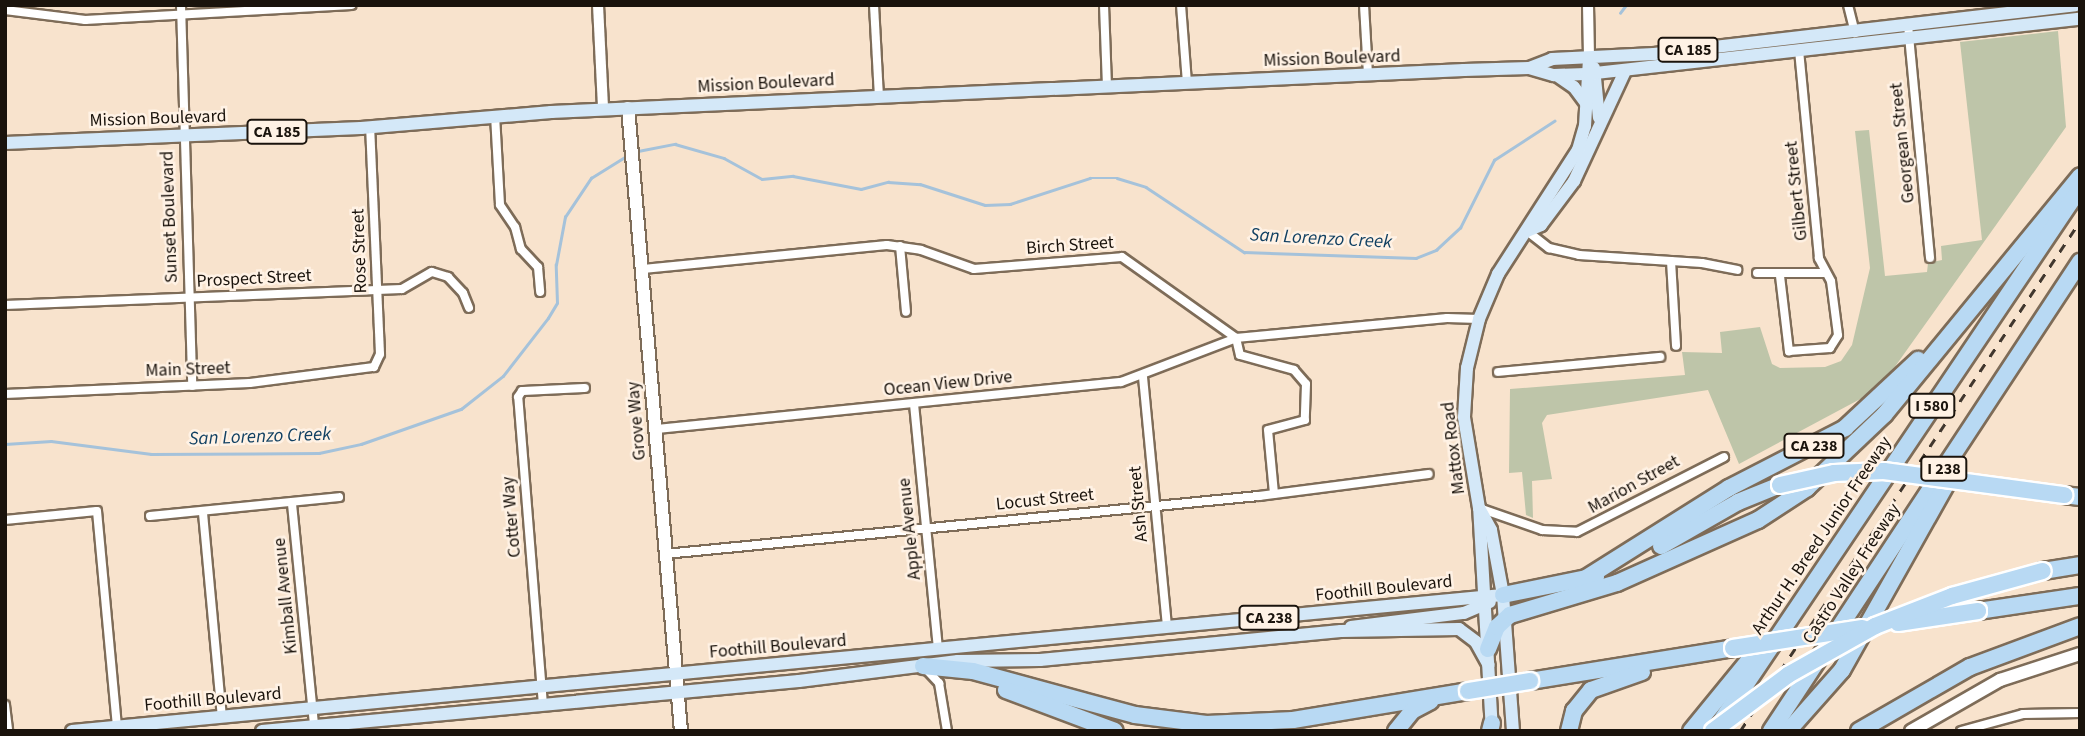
<!DOCTYPE html>
<style>
body{margin:0}
#map{position:relative;width:2085px;height:736px;overflow:hidden;background:#f8e3cd;font-family:"Source Sans 3",sans-serif}
div>[style]{position:absolute}
[style*='--x']{left:calc(var(--x)*1px);top:calc(var(--y)*1px);width:calc(var(--w)*1px);rotate:calc(var(--a)*1deg)}
.green>*{inset:0;background:#bec5a9}
.stream>*{height:2.5px;margin:-1.25px;padding:0 1.25px;transform-origin:1.25px;border-radius:1.25px;background:#a5c2da}
.roads{filter:drop-shadow(2px 0 #7e6c58) drop-shadow(-2px 0 #7e6c58) drop-shadow(0 2px #7e6c58) drop-shadow(0 -2px #7e6c58)}
.minor>*{height:8px;margin:-4px;padding:0 4px;transform-origin:4px;border-radius:4px;background:#fff}
.tertiary>*{height:10px;margin:-5px;padding:0 5px;transform-origin:5px;border-radius:5px;background:#fff}
.secondary>*{height:12px;margin:-6px;padding:0 6px;transform-origin:6px;border-radius:6px;background:#fff}
.primary>*{height:12px;margin:-6px;padding:0 6px;transform-origin:6px;border-radius:6px;background:#d4e8f8}
.motorway>*{height:16px;margin:-8px;padding:0 8px;transform-origin:8px;border-radius:8px;background:#b8d9f3}
.rail>*{height:2.5px;margin-top:-1.25px;transform-origin:0;background:repeating-linear-gradient(90deg,#41372e 0 9px,transparent 0 18px)}
.bridges{filter:drop-shadow(2px 0 #fff) drop-shadow(-2px 0 #fff) drop-shadow(0 2px #fff) drop-shadow(0 -2px #fff)}
.motorway-bridge>*{height:16px;margin:-8px;padding:0 8px;transform-origin:8px;border-radius:8px;background:#b8d9f3}
span{translate:-50% -50%;white-space:nowrap;text-align:center;line-height:1.15;-webkit-text-stroke:5px #fff2e5;paint-order:stroke}
.shield-label span{padding:2px 5px;background:#fff2e5;border:2px solid;border-radius:5px;-webkit-text-stroke-width:0}
.shield-label{font-size:16px;color:#1a130c;font-weight:700}
.street-label{font-size:18px;color:#1a130c}
.water-label{font-size:19px;color:#114062;font-style:italic}
.frame{position:absolute;inset:0;border:7px solid #1a130c;pointer-events:none}
</style>
<div id="map">
<div class="green">
<div style="clip-path:polygon(2058px 31px,2066px 127px,1879px 389px,1739px 464px,1708px 390px,1547px 415px,1542px 423px,1552px 479px,1532px 481px,1533px 518px,1526px 515px,1522px 472px,1509px 473px,1510px 389px,1685px 375px,1682px 352px,1722px 353px,1720px 332px,1760px 327px,1772px 364px,1780px 368px,1825px 367px,1841px 361px,1852px 345px,1870px 268px,1855px 131px,1869px 130px,1885px 276px,1927px 272px,1928px 263px,1942px 260px,1941px 246px,1982px 240px,1960px 42px)"></div>
</div>
<div class="stream">
<div style="--x:1620;--y:13;--w:10;--a:-53"></div>
<div style="--x:638;--y:151;--w:38;--a:-11"></div>
<div style="--x:675;--y:144;--w:51;--a:15.9"></div>
<div style="--x:724;--y:158;--w:43;--a:28.9"></div>
<div style="--x:762;--y:179;--w:31;--a:-6"></div>
<div style="--x:793;--y:176;--w:69;--a:10.8"></div>
<div style="--x:861;--y:189;--w:28;--a:-15"></div>
<div style="--x:888;--y:182;--w:32;--a:4"></div>
<div style="--x:920;--y:184;--w:68;--a:17.9"></div>
<div style="--x:985;--y:205;--w:25;--a:-2"></div>
<div style="--x:1010;--y:204;--w:84;--a:-18"></div>
<div style="--x:1090;--y:178;--w:27;--a:0"></div>
<div style="--x:1117;--y:178;--w:30;--a:17"></div>
<div style="--x:1146;--y:187;--w:118;--a:33.6"></div>
<div style="--x:1244;--y:252;--w:172;--a:2"></div>
<div style="--x:1416;--y:258;--w:22;--a:-22"></div>
<div style="--x:1436;--y:250;--w:33;--a:-43"></div>
<div style="--x:1460;--y:228;--w:76;--a:-63.4"></div>
<div style="--x:1494;--y:160;--w:72;--a:-33"></div>
<div style="--x:5;--y:444;--w:46;--a:-3.7"></div>
<div style="--x:51;--y:441;--w:101;--a:7.4"></div>
<div style="--x:151;--y:454;--w:168;--a:-0.3"></div>
<div style="--x:319;--y:453;--w:43;--a:-12.1"></div>
<div style="--x:361;--y:444;--w:106;--a:-19.3"></div>
<div style="--x:461;--y:409;--w:53;--a:-38.2"></div>
<div style="--x:503;--y:376;--w:73;--a:-52.2"></div>
<div style="--x:548;--y:318;--w:17;--a:-59"></div>
<div style="--x:557;--y:303;--w:38;--a:-92"></div>
<div style="--x:556;--y:265;--w:49;--a:-79.4"></div>
<div style="--x:565;--y:217;--w:47;--a:-56.3"></div>
<div style="--x:591;--y:178;--w:44;--a:-31.9"></div>
</div>
<div class="roads">
<div class="minor">
<div style="--x:181;--y:5;--w:381;--a:88.3"></div>
<div style="--x:874;--y:5;--w:91;--a:86.9"></div>
<div style="--x:1104;--y:5;--w:81;--a:87.9"></div>
<div style="--x:1181;--y:5;--w:78;--a:85.6"></div>
<div style="--x:1364;--y:5;--w:70;--a:86.7"></div>
<div style="--x:1848;--y:5;--w:29;--a:76"></div>
<div style="--x:5;--y:10;--w:81;--a:7.1"></div>
<div style="--x:85;--y:20;--w:267;--a:-3.2"></div>
<div style="--x:1908;--y:25;--w:234;--a:84.6"></div>
<div style="--x:495;--y:115;--w:90;--a:86.8"></div>
<div style="--x:500;--y:205;--w:27;--a:56"></div>
<div style="--x:515;--y:227;--w:23;--a:75"></div>
<div style="--x:521;--y:249;--w:25;--a:47"></div>
<div style="--x:538;--y:267;--w:25;--a:85"></div>
<div style="--x:1527;--y:231;--w:28;--a:38"></div>
<div style="--x:1549;--y:248;--w:31;--a:13"></div>
<div style="--x:1579;--y:255;--w:123;--a:3.7"></div>
<div style="--x:1702;--y:263;--w:36;--a:11"></div>
<div style="--x:900;--y:246;--w:66;--a:84.8"></div>
<div style="--x:1671;--y:261;--w:85;--a:86.6"></div>
<div style="--x:643;--y:269;--w:245;--a:-5.6"></div>
<div style="--x:887;--y:245;--w:34;--a:8"></div>
<div style="--x:921;--y:250;--w:56;--a:19.7"></div>
<div style="--x:974;--y:269;--w:148;--a:-4.6"></div>
<div style="--x:1122;--y:257;--w:140;--a:35.4"></div>
<div style="--x:1757;--y:273;--w:68;--a:0"></div>
<div style="--x:1780;--y:276;--w:76;--a:83.2"></div>
<div style="--x:1789;--y:351;--w:41;--a:-4.2"></div>
<div style="--x:1830;--y:348;--w:15;--a:-58"></div>
<div style="--x:1838;--y:335;--w:54;--a:-97.4"></div>
<div style="--x:1831;--y:281;--w:26;--a:-118"></div>
<div style="--x:1819;--y:258;--w:210;--a:-95.5"></div>
<div style="--x:5;--y:305;--w:397;--a:-2.3"></div>
<div style="--x:402;--y:289;--w:34;--a:-30"></div>
<div style="--x:432;--y:272;--w:17;--a:17"></div>
<div style="--x:448;--y:277;--w:22;--a:47"></div>
<div style="--x:463;--y:293;--w:16;--a:68"></div>
<div style="--x:1236;--y:338;--w:17;--a:77"></div>
<div style="--x:1240;--y:355;--w:56;--a:15.5"></div>
<div style="--x:1294;--y:370;--w:18;--a:49"></div>
<div style="--x:1306;--y:384;--w:36;--a:92"></div>
<div style="--x:1305;--y:420;--w:38;--a:165"></div>
<div style="--x:1268;--y:430;--w:64;--a:84.6"></div>
<div style="--x:1498;--y:372;--w:163;--a:-5.3"></div>
<div style="--x:1143;--y:377;--w:252;--a:84.5"></div>
<div style="--x:5;--y:394;--w:245;--a:-2.6"></div>
<div style="--x:250;--y:383;--w:125;--a:-7.4"></div>
<div style="--x:374;--y:367;--w:14;--a:-65"></div>
<div style="--x:380;--y:354;--w:227;--a:-92.5"></div>
<div style="--x:914;--y:404;--w:247;--a:84.4"></div>
<div style="--x:656;--y:429;--w:467;--a:-5.8"></div>
<div style="--x:1121;--y:382;--w:123;--a:-20.9"></div>
<div style="--x:1236;--y:338;--w:212;--a:-5.4"></div>
<div style="--x:1447;--y:318;--w:32;--a:2"></div>
<div style="--x:292;--y:504;--w:223;--a:84.3"></div>
<div style="--x:1479;--y:508;--w:67;--a:19.2"></div>
<div style="--x:1542;--y:530;--w:35;--a:3"></div>
<div style="--x:1577;--y:532;--w:165;--a:-27"></div>
<div style="--x:203;--y:513;--w:205;--a:84.7"></div>
<div style="--x:150;--y:516;--w:190;--a:-5.7"></div>
<div style="--x:5;--y:520;--w:92;--a:-5.6"></div>
<div style="--x:97;--y:511;--w:216;--a:84.7"></div>
<div style="--x:665;--y:554;--w:597;--a:-5.58"></div>
<div style="--x:1259;--y:496;--w:171;--a:-7.4"></div>
<div style="--x:925;--y:668;--w:21;--a:47"></div>
<div style="--x:939;--y:683;--w:49;--a:80.5"></div>
<div style="--x:5;--y:705;--w:26;--a:83"></div>
<div style="--x:543;--y:705;--w:309;--a:-94.6"></div>
<div style="--x:518;--y:397;--w:7;--a:-56"></div>
<div style="--x:522;--y:391;--w:63;--a:-2.7"></div>
<div style="--x:1961;--y:731;--w:64;--a:-15.3"></div>
<div style="--x:2023;--y:714;--w:57;--a:-1"></div>
</div>
<div class="tertiary">
<div style="--x:598;--y:5;--w:104;--a:87.2"></div>
<div style="--x:1588;--y:5;--w:53;--a:88.9"></div>
</div>
<div class="secondary">
<div style="--x:628;--y:108;--w:625;--a:85.14"></div>
<div style="--x:1911;--y:731;--w:103;--a:-29.8"></div>
<div style="--x:2000;--y:680;--w:84;--a:-18"></div>
</div>
<div class="primary">
<div style="--x:1529;--y:68;--w:25;--a:-21"></div>
<div style="--x:1552;--y:59;--w:102;--a:-2.8"></div>
<div style="--x:1654;--y:54;--w:424;--a:-6.6"></div>
<div style="--x:1594;--y:68;--w:50;--a:84.3"></div>
<div style="--x:1558;--y:76;--w:19;--a:35"></div>
<div style="--x:1574;--y:87;--w:21;--a:53"></div>
<div style="--x:5;--y:143;--w:356;--a:-2.4"></div>
<div style="--x:361;--y:128;--w:191;--a:-4.8"></div>
<div style="--x:551;--y:112;--w:914;--a:-2.63"></div>
<div style="--x:1464;--y:70;--w:65;--a:-1.8"></div>
<div style="--x:1529;--y:68;--w:26;--a:16"></div>
<div style="--x:1554;--y:75;--w:32;--a:-2"></div>
<div style="--x:1586;--y:74;--w:497;--a:-6.4"></div>
<div style="--x:1527;--y:231;--w:15;--a:-23"></div>
<div style="--x:1541;--y:225;--w:55;--a:-53.1"></div>
<div style="--x:1574;--y:181;--w:121;--a:-65.1"></div>
<div style="--x:1479;--y:508;--w:25;--a:61"></div>
<div style="--x:1491;--y:530;--w:66;--a:79.5"></div>
<div style="--x:1503;--y:595;--w:136;--a:85.8"></div>
<div style="--x:1351;--y:627;--w:114;--a:-7.1"></div>
<div style="--x:1464;--y:613;--w:28;--a:-23"></div>
<div style="--x:72;--y:731;--w:1437;--a:-5.43"></div>
<div style="--x:262;--y:731;--w:539;--a:-5.32"></div>
<div style="--x:799;--y:681;--w:160;--a:-7.2"></div>
<div style="--x:958;--y:661;--w:82;--a:-0.7"></div>
<div style="--x:1040;--y:660;--w:302;--a:-5.5"></div>
<div style="--x:1341;--y:631;--w:118;--a:-1"></div>
<div style="--x:1459;--y:629;--w:21;--a:37"></div>
<div style="--x:1476;--y:642;--w:26;--a:61"></div>
<div style="--x:1492;--y:731;--w:223;--a:-93.3"></div>
<div style="--x:1479;--y:508;--w:92;--a:-99.4"></div>
<div style="--x:1464;--y:417;--w:49;--a:-86.5"></div>
<div style="--x:1467;--y:368;--w:50;--a:-76.2"></div>
<div style="--x:1479;--y:319;--w:49;--a:-67.1"></div>
<div style="--x:1498;--y:274;--w:148;--a:-57.2"></div>
<div style="--x:1578;--y:150;--w:25;--a:-74"></div>
<div style="--x:1585;--y:126;--w:68;--a:-86.6"></div>
</div>
<div class="motorway">
<div style="--x:2064;--y:495;--w:16;--a:7"></div>
<div style="--x:1661;--y:546;--w:89;--a:-29.7"></div>
<div style="--x:1738;--y:502;--w:45;--a:-22"></div>
<div style="--x:2043;--y:571;--w:37;--a:-9"></div>
<div style="--x:1586;--y:578;--w:169;--a:-32.2"></div>
<div style="--x:1729;--y:488;--w:131;--a:-27.3"></div>
<div style="--x:1845;--y:428;--w:100;--a:-43"></div>
<div style="--x:1503;--y:595;--w:95;--a:-11.5"></div>
<div style="--x:1978;--y:611;--w:103;--a:-8.4"></div>
<div style="--x:1488;--y:649;--w:24;--a:-68"></div>
<div style="--x:1497;--y:627;--w:18;--a:-43"></div>
<div style="--x:1510;--y:615;--w:112;--a:-16.7"></div>
<div style="--x:1617;--y:583;--w:154;--a:-24.1"></div>
<div style="--x:1758;--y:520;--w:59;--a:-33.1"></div>
<div style="--x:1807;--y:488;--w:106;--a:-43.5"></div>
<div style="--x:1884;--y:415;--w:309;--a:-50.6"></div>
<div style="--x:923;--y:666;--w:50;--a:5.7"></div>
<div style="--x:973;--y:671;--w:168;--a:15.2"></div>
<div style="--x:1135;--y:715;--w:72;--a:7.2"></div>
<div style="--x:1206;--y:724;--w:87;--a:-2.6"></div>
<div style="--x:1293;--y:720;--w:177;--a:-9.4"></div>
<div style="--x:1530;--y:681;--w:206;--a:-9.2"></div>
<div style="--x:1006;--y:690;--w:116;--a:20.6"></div>
<div style="--x:1717;--y:727;--w:639;--a:-56.04"></div>
<div style="--x:1396;--y:731;--w:26;--a:-51"></div>
<div style="--x:1412;--y:711;--w:21;--a:-28"></div>
<div style="--x:1490;--y:731;--w:8;--a:-76"></div>
<div style="--x:1569;--y:731;--w:21;--a:-76"></div>
<div style="--x:1574;--y:711;--w:27;--a:-51"></div>
<div style="--x:1591;--y:690;--w:54;--a:-19.4"></div>
<div style="--x:1691;--y:731;--w:106;--a:-50.7"></div>
<div style="--x:1771;--y:731;--w:562;--a:-56.62"></div>
<div style="--x:1788;--y:731;--w:81;--a:-48.5"></div>
<div style="--x:1842;--y:670;--w:217;--a:-60.7"></div>
<div style="--x:1859;--y:731;--w:128;--a:-30"></div>
<div style="--x:1970;--y:667;--w:117;--a:-20.4"></div>
</div>
</div>
<div class="rail">
<div style="--x:1740;--y:731;--w:613;--a:-56.31"></div>
</div>
<div class="bridges">
<div class="motorway-bridge">
<div style="--x:1780;--y:485;--w:55;--a:-12.5"></div>
<div style="--x:1834;--y:473;--w:50;--a:-2.3"></div>
<div style="--x:1884;--y:471;--w:182;--a:7.6"></div>
<div style="--x:1898;--y:623;--w:81;--a:-8.5"></div>
<div style="--x:1733;--y:648;--w:131;--a:-8.8"></div>
<div style="--x:1468;--y:691;--w:63;--a:-9.2"></div>
<div style="--x:1713;--y:731;--w:94;--a:-36.7"></div>
<div style="--x:1788;--y:675;--w:100;--a:-29.4"></div>
<div style="--x:1875;--y:626;--w:83;--a:-21.3"></div>
<div style="--x:1952;--y:596;--w:94;--a:-15.4"></div>
</div>
</div>
<div class="shield-label">
<span style="left:1688px;top:50px">CA 185</span>
<span style="left:277px;top:132px">CA 185</span>
<span style="left:1932px;top:406px">I 580</span>
<span style="left:1814px;top:446px">CA 238</span>
<span style="left:1944px;top:469px">I 238</span>
<span style="left:1269px;top:618px">CA 238</span>
</div>
<div class="street-label">
<span style="left:1332px;top:59px;rotate:-2deg">Mission Boulevard</span>
<span style="left:766px;top:84px;rotate:-3deg">Mission Boulevard</span>
<span style="left:158px;top:119px;rotate:-2deg">Mission Boulevard</span>
<span style="left:1903px;top:143px;rotate:-96deg">Georgean Street</span>
<span style="left:1797px;top:191px;rotate:-96deg">Gilbert Street</span>
<span style="left:170px;top:217px;rotate:-92deg">Sunset Boulevard</span>
<span style="left:1070px;top:246px;rotate:-4deg">Birch Street</span>
<span style="left:360px;top:251px;rotate:-92deg">Rose Street</span>
<span style="left:254px;top:279px;rotate:-3deg">Prospect Street</span>
<span style="left:188px;top:370px;rotate:-2deg">Main Street</span>
<span style="left:948px;top:384px;rotate:-6deg">Ocean View Drive</span>
<span style="left:637px;top:421px;rotate:-95deg">Grove Way</span>
<span style="left:1454px;top:448px;rotate:-97deg">Mattox Road</span>
<span style="left:1634px;top:485px;rotate:-29deg">Marion Street</span>
<span style="left:1045px;top:500px;rotate:-6deg">Locust Street</span>
<span style="left:1139px;top:504px;rotate:-95deg">Ash Street</span>
<span style="left:512px;top:517px;rotate:-95deg">Cotter Way</span>
<span style="left:910px;top:529px;rotate:-96deg">Apple Avenue</span>
<span style="left:1822px;top:536px;rotate:-56deg">Arthur H. Breed Junior Freeway</span>
<span style="left:1852px;top:574px;rotate:-57deg">Castro Valley Freeway</span>
<span style="left:1384px;top:589px;rotate:-6deg">Foothill Boulevard</span>
<span style="left:286px;top:596px;rotate:-96deg">Kimball Avenue</span>
<span style="left:778px;top:647px;rotate:-5deg">Foothill Boulevard</span>
<span style="left:213px;top:700px;rotate:-5deg">Foothill Boulevard</span>
</div>
<div class="water-label">
<span style="left:1321px;top:239px;rotate:3deg">San Lorenzo Creek</span>
<span style="left:260px;top:437px;rotate:-2deg">San Lorenzo Creek</span>
</div>
<div class="frame"></div>
</div>
